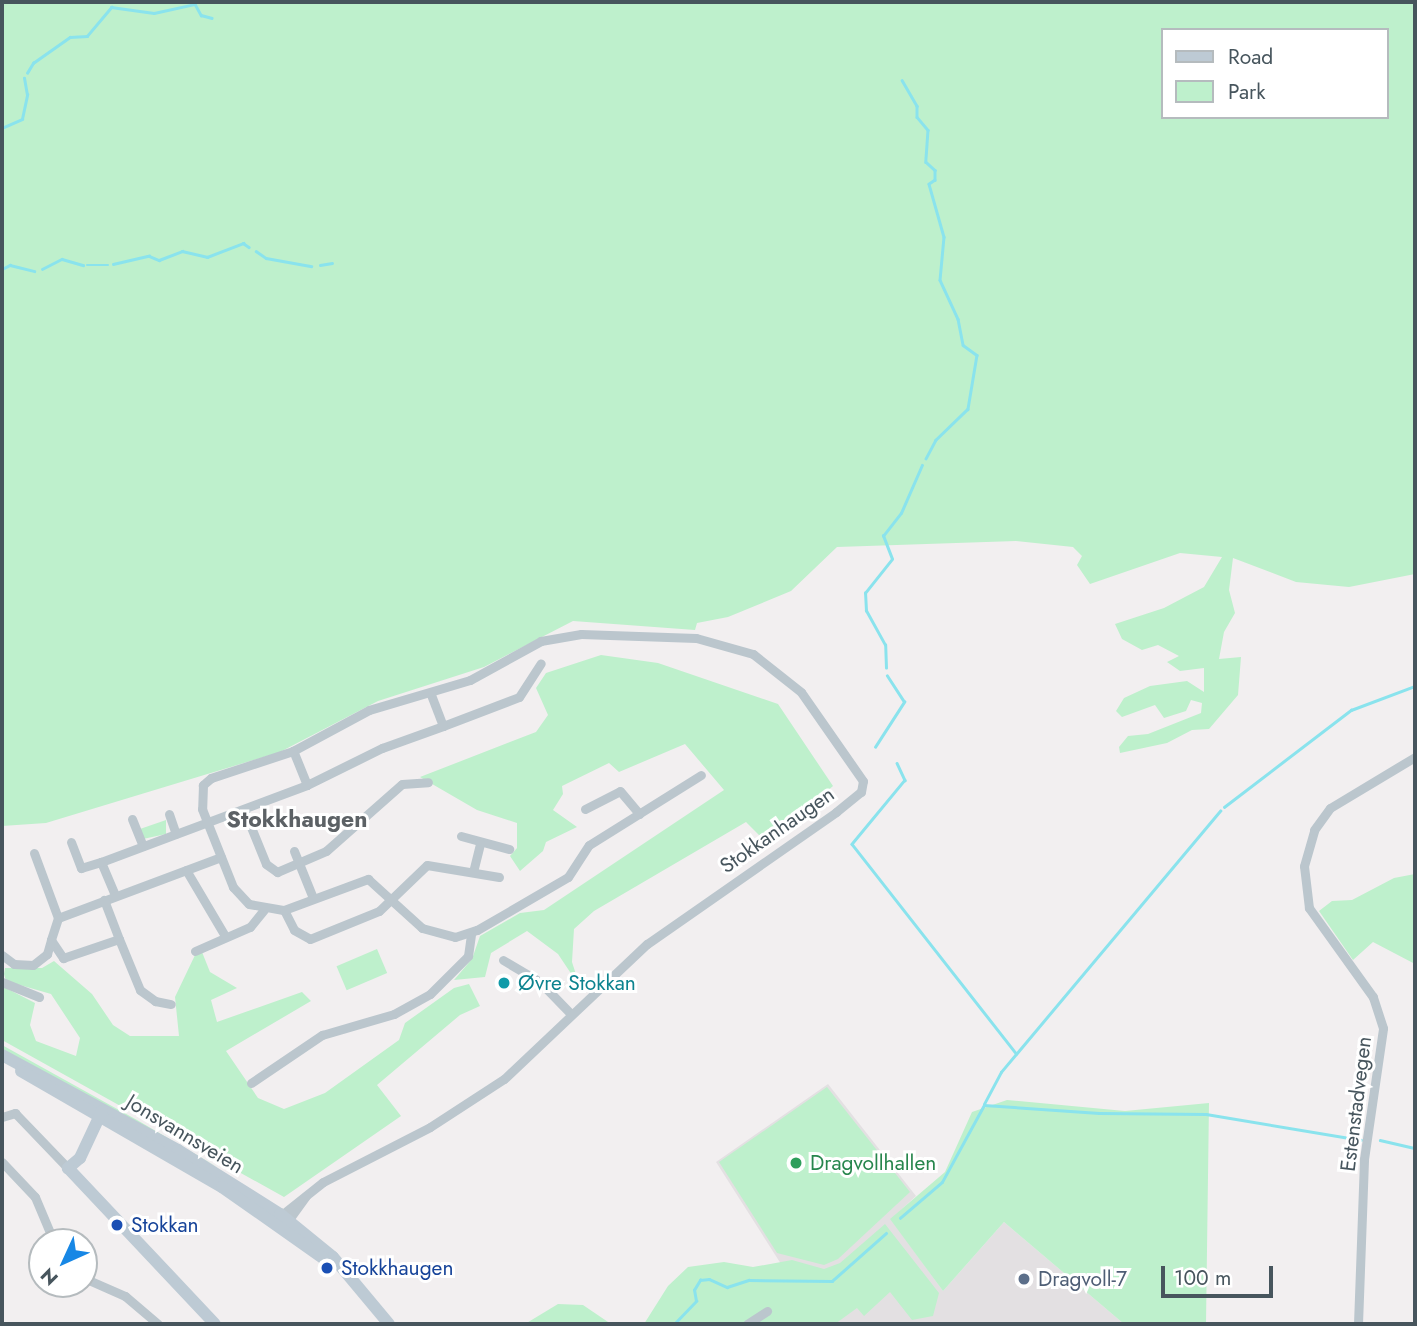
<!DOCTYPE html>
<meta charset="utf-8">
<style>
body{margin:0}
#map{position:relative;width:1417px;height:1326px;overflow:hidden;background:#f2eff0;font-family:Jost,sans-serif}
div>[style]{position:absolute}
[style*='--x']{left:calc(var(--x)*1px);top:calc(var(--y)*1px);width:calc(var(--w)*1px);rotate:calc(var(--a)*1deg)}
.education>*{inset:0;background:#e3e0e2}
.green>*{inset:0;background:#bef0cc;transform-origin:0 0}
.stream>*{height:2.5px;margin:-1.25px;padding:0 1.25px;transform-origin:1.25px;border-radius:1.25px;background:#8ae3ed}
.street>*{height:9px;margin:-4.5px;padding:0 4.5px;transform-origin:4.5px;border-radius:4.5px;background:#bbc6cd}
.secondary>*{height:12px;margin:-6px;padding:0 6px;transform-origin:6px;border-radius:6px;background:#bdcad4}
.dots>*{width:19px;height:19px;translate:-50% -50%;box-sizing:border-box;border:4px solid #fff;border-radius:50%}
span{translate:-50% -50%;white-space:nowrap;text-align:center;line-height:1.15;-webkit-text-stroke:6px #fff;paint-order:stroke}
.street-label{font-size:21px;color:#47555d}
.culture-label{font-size:21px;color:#0d838f}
.left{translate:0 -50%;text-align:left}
.leisure-label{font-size:21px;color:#27864d}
.transit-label{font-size:21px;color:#164399}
.service-label{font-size:21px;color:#4e5e75}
.neighbourhood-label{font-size:23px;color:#5c6165;font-weight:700}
.frame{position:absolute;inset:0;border:4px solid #47555d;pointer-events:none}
.legend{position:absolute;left:1161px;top:28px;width:228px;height:91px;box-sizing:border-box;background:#fff;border:2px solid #b5bbbe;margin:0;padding:9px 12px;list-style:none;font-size:21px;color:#47555d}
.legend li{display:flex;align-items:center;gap:14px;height:35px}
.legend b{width:35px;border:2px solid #b5bbbe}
.north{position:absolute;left:28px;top:1228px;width:70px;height:70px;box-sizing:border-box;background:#fff;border:2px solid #b5bbbe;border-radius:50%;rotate:225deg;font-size:19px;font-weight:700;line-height:28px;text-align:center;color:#47555d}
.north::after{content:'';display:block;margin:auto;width:24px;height:32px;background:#1787e5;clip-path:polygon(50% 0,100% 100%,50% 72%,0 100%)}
.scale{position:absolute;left:1161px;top:1266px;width:112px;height:32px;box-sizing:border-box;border:4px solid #47555d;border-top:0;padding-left:9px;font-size:21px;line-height:24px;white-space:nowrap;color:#47555d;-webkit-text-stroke:5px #fff;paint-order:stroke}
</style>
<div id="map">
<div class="education">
<div style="clip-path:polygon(828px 1084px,916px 1196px,891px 1219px,943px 1291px,1004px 1222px,1124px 1324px,792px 1324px,811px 1311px,716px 1162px)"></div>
</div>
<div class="green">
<div style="clip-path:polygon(evenodd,2px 2px,1415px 2px,1415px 574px,1349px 587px,1296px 582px,1233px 558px,1229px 590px,1235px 613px,1224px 632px,1219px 659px,1241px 657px,1238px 695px,1209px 729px,1192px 730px,1167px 743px,1120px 753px,1119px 747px,1128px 736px,1148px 734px,1201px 713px,1202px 703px,1191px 700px,1186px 711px,1164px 718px,1155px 705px,1122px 717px,1116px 711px,1124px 698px,1150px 686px,1187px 681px,1204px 692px,1204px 668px,1180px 671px,1167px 662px,1179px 656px,1158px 645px,1142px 650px,1122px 639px,1115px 624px,1164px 608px,1204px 587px,1222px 557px,1180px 553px,1090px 584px,1077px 565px,1082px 556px,1073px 547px,1016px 541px,837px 547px,791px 591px,728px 617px,697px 623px,695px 630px,573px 621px,484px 667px,378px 701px,280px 752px,46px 823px,2px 826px,2px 2px,1163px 30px,1387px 30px,1387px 117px,1163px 117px,1163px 30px)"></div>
<div style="clip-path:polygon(601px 655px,658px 663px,778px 704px,833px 786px,776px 835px,760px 836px,746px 822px,594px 911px,574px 929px,572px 962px,580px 987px,558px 954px,527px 931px,491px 953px,485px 977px,454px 980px,472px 959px,480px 936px,520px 913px,544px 910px,724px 790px,685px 744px,619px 772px,609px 763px,562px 786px,563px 794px,553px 810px,577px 827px,546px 842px,543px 851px,520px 871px,510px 856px,517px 848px,517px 823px,477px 810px,420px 777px,536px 732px,548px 715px,536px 688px,546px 673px)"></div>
<div style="clip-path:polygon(166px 820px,166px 834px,143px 839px,140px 829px)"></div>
<div style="clip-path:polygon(1415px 874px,1415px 964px,1373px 942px,1353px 960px,1319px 911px,1332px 901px,1352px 900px,1394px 878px)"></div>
<div style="left:377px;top:949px;width:26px;height:44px;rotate:67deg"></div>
<div style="clip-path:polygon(202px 952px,210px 972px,237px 988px,211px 1000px,217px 1022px,302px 992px,311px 1001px,226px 1051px,258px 1098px,284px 1109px,325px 1093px,399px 1040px,405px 1023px,454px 988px,469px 984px,480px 1006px,460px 1015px,377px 1085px,401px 1116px,284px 1197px,2px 1040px,2px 986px,35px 1003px,30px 1025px,36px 1041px,76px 1056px,80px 1038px,51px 994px,6px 981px,4px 974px,5px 968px,42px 968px,54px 961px,92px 994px,113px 1025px,130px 1036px,179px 1036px,175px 997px,196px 953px)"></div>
<div style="clip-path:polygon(2px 1045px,137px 1120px,219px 1168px,2px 1049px)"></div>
<div style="clip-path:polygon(827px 1087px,910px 1192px,838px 1259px,824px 1265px,777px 1253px,719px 1162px)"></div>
<div style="clip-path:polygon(1007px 1100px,1125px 1111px,1209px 1103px,1206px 1324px,1124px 1324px,1004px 1222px,943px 1291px,890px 1219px,945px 1172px,972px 1112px)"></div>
<div style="clip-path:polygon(885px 1224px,939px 1293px,933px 1316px,912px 1320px,890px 1292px,864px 1316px,857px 1308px,835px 1324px,644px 1324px,668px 1286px,688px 1267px,724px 1262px,753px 1267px,792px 1260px,824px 1269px,840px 1263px)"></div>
<div style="clip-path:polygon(558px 1304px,583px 1305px,611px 1324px,525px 1324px)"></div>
</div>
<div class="stream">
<div style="--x:27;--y:73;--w:12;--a:-59"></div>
<div style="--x:33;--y:63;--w:45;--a:-35.1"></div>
<div style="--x:70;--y:37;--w:17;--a:-3"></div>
<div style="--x:87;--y:36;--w:38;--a:-50"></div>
<div style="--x:111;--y:7;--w:43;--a:7.9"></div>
<div style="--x:154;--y:13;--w:42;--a:-12.4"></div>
<div style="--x:195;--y:4;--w:13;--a:61"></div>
<div style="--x:201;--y:15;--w:11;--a:15"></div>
<div style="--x:902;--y:80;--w:30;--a:60"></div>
<div style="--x:917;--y:106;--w:11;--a:90"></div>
<div style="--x:917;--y:117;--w:17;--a:50"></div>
<div style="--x:928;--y:130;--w:32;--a:94"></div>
<div style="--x:926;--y:162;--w:12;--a:42"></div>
<div style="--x:935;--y:170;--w:10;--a:90"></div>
<div style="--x:935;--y:180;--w:7;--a:146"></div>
<div style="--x:929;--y:184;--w:55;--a:74.2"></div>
<div style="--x:944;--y:237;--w:43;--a:95.3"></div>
<div style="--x:940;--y:280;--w:43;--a:65.2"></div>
<div style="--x:958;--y:319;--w:26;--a:79"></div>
<div style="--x:963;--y:345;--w:17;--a:36"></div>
<div style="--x:977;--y:355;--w:55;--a:99.5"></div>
<div style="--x:968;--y:409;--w:45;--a:135.9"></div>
<div style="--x:936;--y:440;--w:21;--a:118"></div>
<div style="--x:2;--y:128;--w:22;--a:-24"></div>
<div style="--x:22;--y:119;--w:25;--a:-78"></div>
<div style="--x:27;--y:95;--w:17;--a:-100"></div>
<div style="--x:256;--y:251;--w:12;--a:35"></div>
<div style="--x:266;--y:258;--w:46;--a:10.1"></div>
<div style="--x:113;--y:264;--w:37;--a:-13"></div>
<div style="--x:149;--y:256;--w:11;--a:22"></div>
<div style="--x:159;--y:260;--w:25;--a:-21"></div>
<div style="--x:182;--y:251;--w:26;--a:13"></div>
<div style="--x:207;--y:257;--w:39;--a:-21"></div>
<div style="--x:243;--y:243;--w:7;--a:34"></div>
<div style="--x:87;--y:265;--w:21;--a:0"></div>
<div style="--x:320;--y:265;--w:12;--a:-9"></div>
<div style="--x:2;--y:269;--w:9;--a:-27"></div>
<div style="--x:10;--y:265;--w:25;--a:14"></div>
<div style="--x:42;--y:269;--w:22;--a:-27"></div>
<div style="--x:62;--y:259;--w:22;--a:16"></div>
<div style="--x:886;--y:668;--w:23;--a:-92"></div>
<div style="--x:885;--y:645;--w:39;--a:-119"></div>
<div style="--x:866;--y:611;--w:18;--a:-93"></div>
<div style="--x:865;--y:593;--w:43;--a:-51.5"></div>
<div style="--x:892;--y:559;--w:25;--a:-111"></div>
<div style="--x:883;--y:536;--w:29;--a:-52"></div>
<div style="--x:901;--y:513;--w:52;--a:-66.4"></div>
<div style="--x:875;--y:747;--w:54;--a:-57.2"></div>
<div style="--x:904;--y:702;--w:31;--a:-123"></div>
<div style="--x:897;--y:763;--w:19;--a:65"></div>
<div style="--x:905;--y:780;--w:83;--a:129.6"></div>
<div style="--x:852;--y:844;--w:266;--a:51.9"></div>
<div style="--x:1224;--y:807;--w:160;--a:-37.4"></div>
<div style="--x:1351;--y:710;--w:68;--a:-20.6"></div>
<div style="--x:984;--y:1104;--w:36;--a:-62"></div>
<div style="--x:1001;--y:1072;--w:341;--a:-50"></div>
<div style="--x:1380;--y:1140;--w:36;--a:13"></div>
<div style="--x:900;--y:1218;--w:55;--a:-40.6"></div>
<div style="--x:942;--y:1182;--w:88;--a:-61.4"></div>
<div style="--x:984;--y:1105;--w:115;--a:4"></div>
<div style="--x:1099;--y:1113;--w:107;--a:0.5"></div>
<div style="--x:1206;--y:1114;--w:157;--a:9.5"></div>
<div style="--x:537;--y:1324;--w:7;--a:0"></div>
<div style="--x:674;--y:1324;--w:32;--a:-46"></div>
<div style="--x:696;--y:1301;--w:11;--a:-100"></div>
<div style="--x:694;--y:1290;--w:12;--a:-59"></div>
<div style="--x:700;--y:1280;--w:9;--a:-6"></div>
<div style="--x:709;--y:1279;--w:20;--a:24"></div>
<div style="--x:727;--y:1287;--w:23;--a:-18"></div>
<div style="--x:749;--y:1280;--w:83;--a:0.7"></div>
<div style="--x:832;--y:1281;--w:72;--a:-41.6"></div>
</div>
<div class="street">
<div style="--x:443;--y:726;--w:81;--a:-20.9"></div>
<div style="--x:519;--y:697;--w:40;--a:-57.1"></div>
<div style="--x:307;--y:785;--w:84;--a:-26.3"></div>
<div style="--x:382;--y:748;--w:65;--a:-19.8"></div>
<div style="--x:443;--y:726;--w:36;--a:-111"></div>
<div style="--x:585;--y:809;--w:39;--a:-27"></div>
<div style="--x:620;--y:791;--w:30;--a:50"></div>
<div style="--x:244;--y:810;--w:58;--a:67.8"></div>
<div style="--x:266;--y:864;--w:14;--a:36"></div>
<div style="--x:277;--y:872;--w:53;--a:-23.2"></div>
<div style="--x:326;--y:851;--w:101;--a:-41.4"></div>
<div style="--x:402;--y:784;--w:26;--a:-4"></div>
<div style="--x:169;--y:814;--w:21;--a:71"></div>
<div style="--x:132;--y:819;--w:29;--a:68"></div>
<div style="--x:461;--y:836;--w:50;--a:15.2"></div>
<div style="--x:71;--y:842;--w:28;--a:69"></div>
<div style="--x:81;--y:868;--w:21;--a:-17"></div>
<div style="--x:101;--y:862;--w:36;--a:67"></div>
<div style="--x:294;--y:851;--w:51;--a:68"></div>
<div style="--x:34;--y:853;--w:69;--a:69.7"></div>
<div style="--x:58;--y:918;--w:174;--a:-20.5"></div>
<div style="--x:101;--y:862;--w:220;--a:-20.5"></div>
<div style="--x:307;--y:785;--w:37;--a:-112"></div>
<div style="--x:186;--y:870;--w:77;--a:59.4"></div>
<div style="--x:473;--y:872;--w:30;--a:-76"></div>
<div style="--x:284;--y:910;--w:22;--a:63"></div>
<div style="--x:294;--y:930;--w:18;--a:29"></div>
<div style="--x:310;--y:939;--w:74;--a:-22.1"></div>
<div style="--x:379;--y:911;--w:66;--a:-43.8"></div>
<div style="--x:427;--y:865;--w:73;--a:9.5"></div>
<div style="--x:58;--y:918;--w:23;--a:108"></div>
<div style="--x:51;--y:940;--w:22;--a:56"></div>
<div style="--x:63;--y:958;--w:59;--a:-18.7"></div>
<div style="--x:119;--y:939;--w:42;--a:-111"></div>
<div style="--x:119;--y:939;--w:55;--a:67.6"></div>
<div style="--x:140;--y:990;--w:19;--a:36"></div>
<div style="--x:155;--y:1001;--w:16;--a:11"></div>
<div style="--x:195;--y:951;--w:60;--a:-23.6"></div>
<div style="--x:250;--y:927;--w:22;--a:-51"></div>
<div style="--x:2;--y:955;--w:15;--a:37"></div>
<div style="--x:14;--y:964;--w:19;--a:3"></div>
<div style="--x:33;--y:965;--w:18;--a:-38"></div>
<div style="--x:47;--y:954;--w:15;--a:-74"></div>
<div style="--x:503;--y:960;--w:43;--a:30.7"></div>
<div style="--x:540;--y:982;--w:45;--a:45.9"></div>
<div style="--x:2;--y:982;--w:40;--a:22"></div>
<div style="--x:251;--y:1083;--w:86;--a:-34.1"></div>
<div style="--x:322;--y:1035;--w:75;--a:-16.3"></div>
<div style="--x:394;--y:1014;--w:41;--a:-29.1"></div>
<div style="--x:430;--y:994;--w:54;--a:-45"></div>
<div style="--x:468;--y:956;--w:22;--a:-82"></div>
<div style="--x:2;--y:1117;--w:14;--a:-17"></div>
<div style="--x:15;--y:1113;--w:76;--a:46.1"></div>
<div style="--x:2;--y:1162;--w:48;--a:46.7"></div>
<div style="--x:35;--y:1197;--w:49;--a:67.1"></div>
<div style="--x:279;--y:1217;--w:56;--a:-38.5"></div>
<div style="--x:323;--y:1182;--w:120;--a:-27.2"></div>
<div style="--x:430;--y:1127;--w:88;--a:-33"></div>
<div style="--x:504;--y:1079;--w:197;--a:-43.4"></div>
<div style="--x:647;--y:944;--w:231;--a:-34.9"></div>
<div style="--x:836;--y:812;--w:32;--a:-39"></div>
<div style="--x:861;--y:792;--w:11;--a:-80"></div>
<div style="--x:863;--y:781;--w:108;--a:-124.9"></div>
<div style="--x:801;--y:692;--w:61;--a:-141.6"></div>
<div style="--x:753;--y:654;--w:59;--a:-164.3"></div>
<div style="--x:696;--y:638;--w:115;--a:-178"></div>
<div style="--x:581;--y:634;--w:41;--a:170.1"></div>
<div style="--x:541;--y:641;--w:81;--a:151.2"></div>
<div style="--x:470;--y:680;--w:105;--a:163.5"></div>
<div style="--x:369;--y:710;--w:86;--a:151.7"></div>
<div style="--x:293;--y:751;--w:86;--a:161.8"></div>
<div style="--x:211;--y:778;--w:11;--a:139"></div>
<div style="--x:203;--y:785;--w:24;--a:92"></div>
<div style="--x:202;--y:809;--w:84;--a:68.3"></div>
<div style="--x:233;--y:887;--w:23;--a:47"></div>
<div style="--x:249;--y:904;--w:36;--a:10"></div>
<div style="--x:284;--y:910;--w:90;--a:-20.3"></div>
<div style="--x:368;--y:879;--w:73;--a:42.2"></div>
<div style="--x:422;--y:928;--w:34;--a:15"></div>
<div style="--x:455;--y:937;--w:23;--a:-18"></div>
<div style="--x:477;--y:930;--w:105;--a:-30.2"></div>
<div style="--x:568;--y:877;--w:38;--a:-57"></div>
<div style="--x:589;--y:845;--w:132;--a:-32"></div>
<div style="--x:287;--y:1222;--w:32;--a:-54"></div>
<div style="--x:84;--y:1278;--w:45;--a:23.7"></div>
<div style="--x:125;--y:1296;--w:43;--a:40.3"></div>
<div style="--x:747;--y:1324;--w:24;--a:-33"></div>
<div style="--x:1358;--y:1324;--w:165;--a:-87.9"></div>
<div style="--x:1364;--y:1159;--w:132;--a:-81.7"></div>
<div style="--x:1383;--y:1028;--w:33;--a:-108"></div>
<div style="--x:1373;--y:997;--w:110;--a:-125.7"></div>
<div style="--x:1309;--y:908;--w:42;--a:-96.8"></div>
<div style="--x:1304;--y:866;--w:37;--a:-74"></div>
<div style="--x:1314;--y:830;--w:27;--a:-54"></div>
<div style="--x:1330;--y:808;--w:99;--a:-31"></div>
</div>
<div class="secondary">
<div style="--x:2;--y:1055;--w:200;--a:28.4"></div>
<div style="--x:178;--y:1150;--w:120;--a:32.1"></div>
<div style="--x:280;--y:1214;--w:68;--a:39.1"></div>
<div style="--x:333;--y:1257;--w:87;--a:50.1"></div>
<div style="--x:21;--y:1071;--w:232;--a:30"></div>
<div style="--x:222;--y:1187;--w:123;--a:35.1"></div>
<div style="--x:102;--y:1111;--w:52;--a:115.1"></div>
<div style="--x:80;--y:1158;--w:16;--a:140"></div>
<div style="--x:68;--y:1168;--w:214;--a:46.7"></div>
</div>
<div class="dots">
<div style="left:504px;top:983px;background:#0f9aa8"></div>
<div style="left:796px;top:1163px;background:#2e9e5b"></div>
<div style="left:117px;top:1225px;background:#1a4fb4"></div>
<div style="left:327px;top:1268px;background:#1a4fb4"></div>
<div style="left:1024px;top:1279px;background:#5c6f8a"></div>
</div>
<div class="street-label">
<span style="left:777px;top:830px;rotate:-35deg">Stokkanhaugen</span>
<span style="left:1356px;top:1104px;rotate:-83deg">Estenstadvegen</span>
<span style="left:185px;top:1134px;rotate:31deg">Jonsvannsveien</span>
</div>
<div class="culture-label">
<span class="left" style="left:518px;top:983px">Øvre Stokkan</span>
</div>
<div class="leisure-label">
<span class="left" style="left:810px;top:1163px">Dragvollhallen</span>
</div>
<div class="transit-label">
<span class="left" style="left:131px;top:1225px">Stokkan</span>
<span class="left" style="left:341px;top:1268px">Stokkhaugen</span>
</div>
<div class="service-label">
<span class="left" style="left:1038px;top:1279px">Dragvoll-7</span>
</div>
<div class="neighbourhood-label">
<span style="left:297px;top:819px">Stokkhaugen</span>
</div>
<div class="frame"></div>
<ul class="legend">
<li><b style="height:9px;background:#bdcad4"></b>Road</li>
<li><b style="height:19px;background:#bef0cc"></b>Park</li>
</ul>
<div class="north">N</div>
<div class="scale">100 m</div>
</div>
